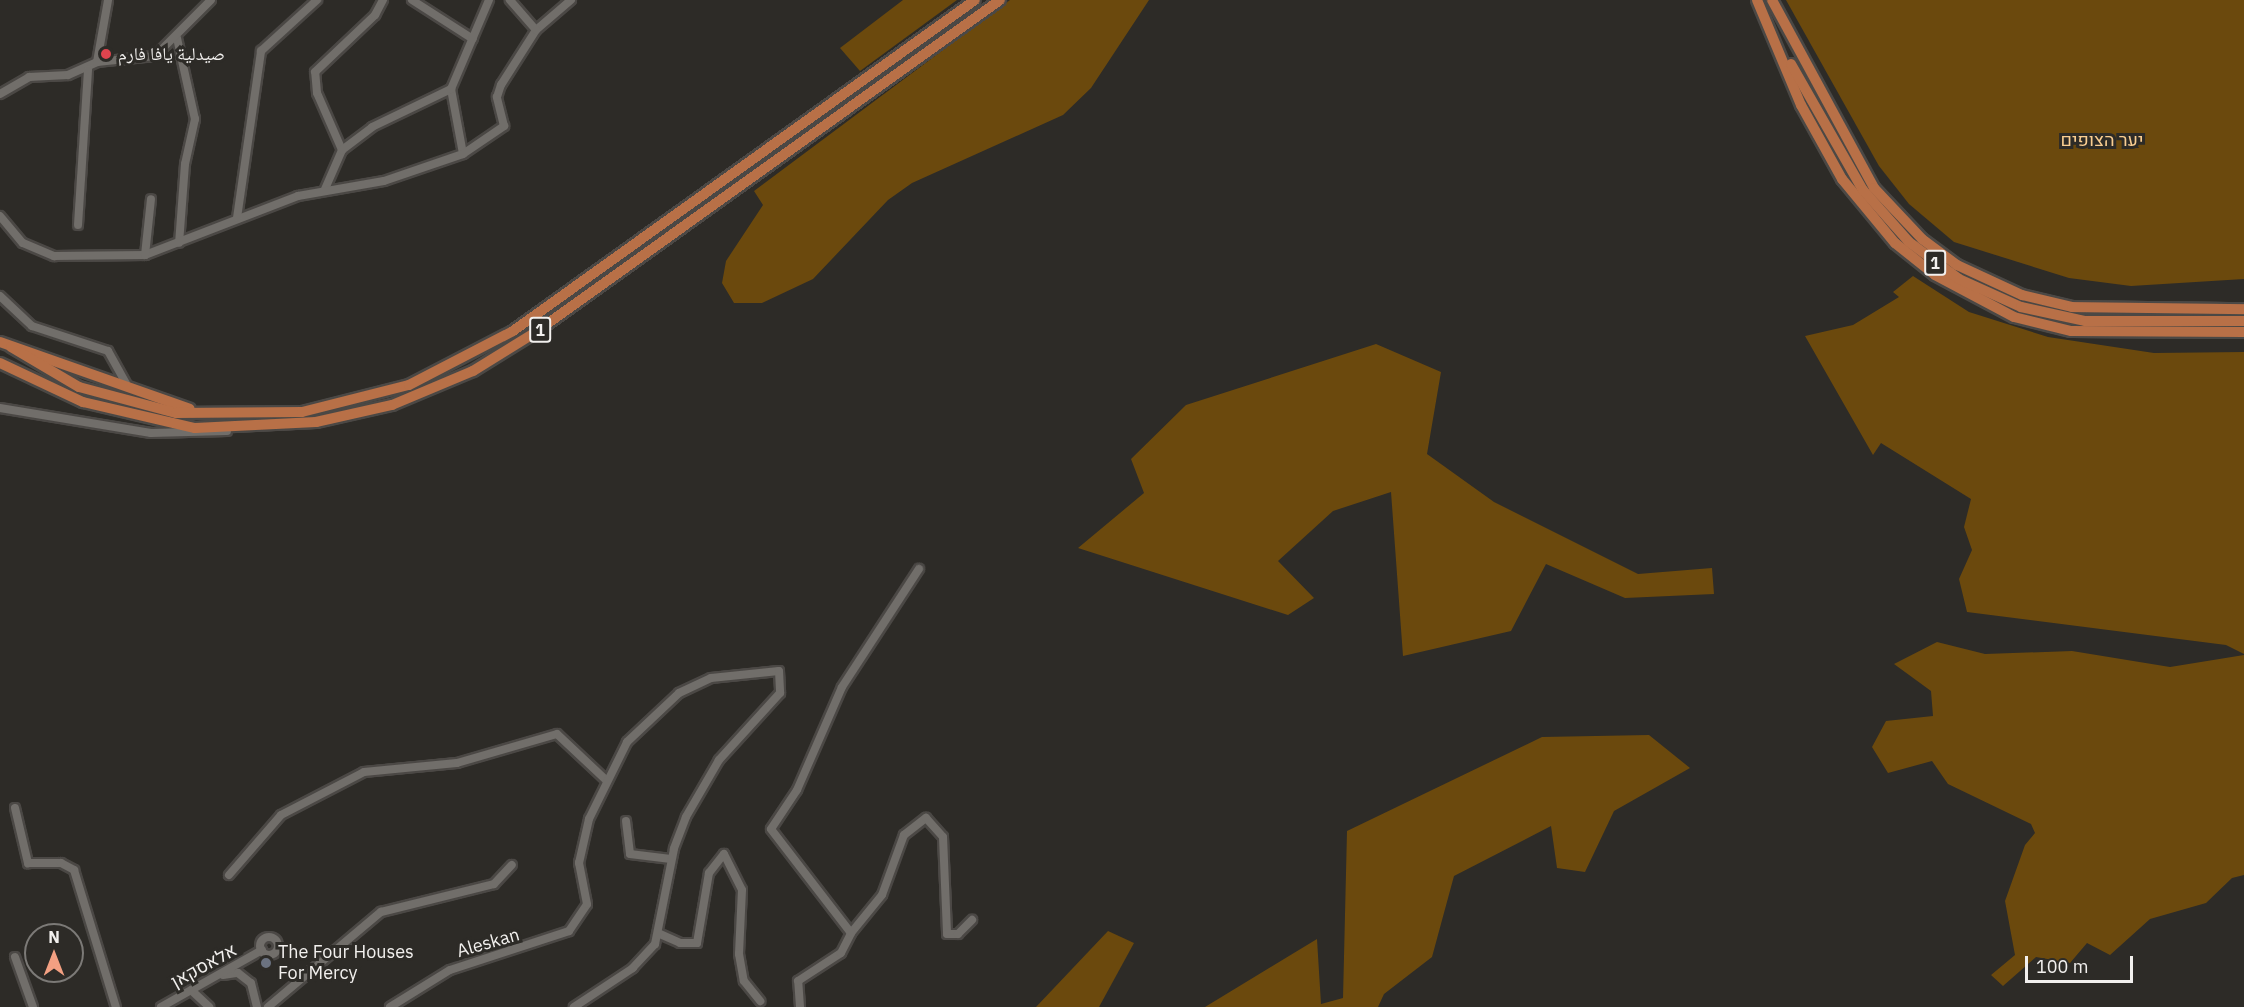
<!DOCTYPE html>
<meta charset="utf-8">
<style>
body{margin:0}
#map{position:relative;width:2244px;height:1007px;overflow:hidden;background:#2d2b27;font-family:"IBM Plex Sans","Noto Naskh Arabic",Heebo,sans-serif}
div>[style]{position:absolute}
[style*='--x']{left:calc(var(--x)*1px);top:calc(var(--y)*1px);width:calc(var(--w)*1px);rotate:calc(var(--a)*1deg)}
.forest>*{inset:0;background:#6b490d}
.roads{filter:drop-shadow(2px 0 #4b4845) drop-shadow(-2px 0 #4b4845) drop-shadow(0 2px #4b4845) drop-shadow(0 -2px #4b4845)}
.minor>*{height:8px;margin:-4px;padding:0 4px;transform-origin:4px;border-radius:4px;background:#716e6a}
.minor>.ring{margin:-4px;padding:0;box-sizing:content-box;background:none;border:8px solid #716e6a;border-radius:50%}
.highway>*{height:10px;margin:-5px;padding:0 5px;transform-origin:5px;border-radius:5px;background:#b87047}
.dots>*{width:16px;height:16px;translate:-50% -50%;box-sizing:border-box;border:3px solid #2d2b27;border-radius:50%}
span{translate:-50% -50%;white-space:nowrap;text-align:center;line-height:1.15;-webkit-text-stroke:6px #2d2b27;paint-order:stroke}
.shield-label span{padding:2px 4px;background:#2d2b27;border:2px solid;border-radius:4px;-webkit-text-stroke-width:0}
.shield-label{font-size:16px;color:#f2f0ee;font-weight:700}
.poi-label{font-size:18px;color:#f2f0ee}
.left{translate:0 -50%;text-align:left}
.park-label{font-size:18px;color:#face91}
.street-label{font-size:18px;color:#f2f0ee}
.north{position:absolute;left:24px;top:923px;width:60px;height:60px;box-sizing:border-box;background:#2d2b27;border:2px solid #7c7a77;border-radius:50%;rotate:0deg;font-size:16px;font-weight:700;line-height:24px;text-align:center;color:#f2f0ee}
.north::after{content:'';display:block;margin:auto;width:21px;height:27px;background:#f3a082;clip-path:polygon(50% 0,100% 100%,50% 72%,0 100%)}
.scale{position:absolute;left:2025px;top:956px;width:108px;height:27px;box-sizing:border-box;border:3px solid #f2f0ee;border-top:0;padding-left:8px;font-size:18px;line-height:21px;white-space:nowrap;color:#f2f0ee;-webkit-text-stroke:4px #2d2b27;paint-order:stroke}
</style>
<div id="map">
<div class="forest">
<div style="clip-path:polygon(903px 0,957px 0,860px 71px,840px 48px)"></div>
<div style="clip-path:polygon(1010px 0,1149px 0,1091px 88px,1063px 115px,912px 183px,888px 200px,813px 279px,762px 303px,734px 303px,722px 283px,726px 261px,763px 205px,754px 191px)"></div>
<div style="clip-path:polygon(1786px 0,2244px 0,2244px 279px,2131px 286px,2069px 278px,1954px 242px,1909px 204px,1879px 166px)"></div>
<div style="clip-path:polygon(1913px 276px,1969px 312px,2048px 337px,2154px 353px,2244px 352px,2244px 654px,2226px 645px,1967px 612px,1959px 579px,1972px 550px,1964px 527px,1971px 499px,1881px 443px,1873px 455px,1805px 336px,1853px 325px,1899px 297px,1893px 292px)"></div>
<div style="clip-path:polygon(1376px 344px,1441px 372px,1427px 454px,1494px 502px,1638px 574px,1712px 568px,1714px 594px,1625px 598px,1546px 564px,1511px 631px,1403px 656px,1391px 492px,1333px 511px,1278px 561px,1314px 598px,1288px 615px,1078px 548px,1144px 493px,1131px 459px,1186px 405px)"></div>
<div style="clip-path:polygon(1937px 642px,1985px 654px,2072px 651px,2170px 667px,2244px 655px,2244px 875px,2232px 878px,2206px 903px,2150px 919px,2110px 955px,2087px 943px,2070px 963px,2036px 957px,2003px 986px,1991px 975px,2015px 955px,2005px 901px,2025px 845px,2035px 833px,2031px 824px,1948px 784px,1932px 761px,1888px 773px,1872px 747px,1886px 721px,1933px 716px,1931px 691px,1894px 664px)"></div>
<div style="clip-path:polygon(1649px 735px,1690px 768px,1614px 811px,1585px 872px,1557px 868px,1551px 826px,1454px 876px,1432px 957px,1384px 994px,1378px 1007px,1205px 1007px,1317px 939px,1321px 1004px,1343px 998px,1347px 831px,1542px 737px)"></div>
<div style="clip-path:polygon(1108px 931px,1134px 943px,1099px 1007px,1036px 1007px)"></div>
</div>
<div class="roads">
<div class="minor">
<div style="--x:412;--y:0;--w:72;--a:32.6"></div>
<div style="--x:536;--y:30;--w:46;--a:-40.6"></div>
<div style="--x:177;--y:38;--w:83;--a:77.5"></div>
<div style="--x:195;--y:119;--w:46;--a:102.5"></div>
<div style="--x:185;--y:164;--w:79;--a:94.3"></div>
<div style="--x:97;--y:62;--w:58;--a:-5.9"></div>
<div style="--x:155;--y:56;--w:79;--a:-45"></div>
<div style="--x:451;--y:89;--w:66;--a:79.5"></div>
<div style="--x:0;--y:94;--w:34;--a:-30"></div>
<div style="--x:29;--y:77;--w:39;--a:-3"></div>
<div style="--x:68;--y:75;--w:32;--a:-24"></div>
<div style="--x:97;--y:62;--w:63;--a:-79.9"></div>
<div style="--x:342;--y:150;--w:62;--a:-113.7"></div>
<div style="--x:317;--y:93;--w:21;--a:-95"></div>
<div style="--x:315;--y:72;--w:83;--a:-43.5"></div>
<div style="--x:375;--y:15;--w:17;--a:-62"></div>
<div style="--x:325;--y:189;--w:43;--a:-66.4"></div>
<div style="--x:342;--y:150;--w:38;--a:-37"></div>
<div style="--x:372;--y:127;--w:88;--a:-25.7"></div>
<div style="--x:451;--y:89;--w:97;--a:-66.9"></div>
<div style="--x:0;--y:216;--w:35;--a:50"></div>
<div style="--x:23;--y:243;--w:34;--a:23"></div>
<div style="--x:54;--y:256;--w:91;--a:-0.6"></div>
<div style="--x:145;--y:255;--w:164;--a:-21.1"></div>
<div style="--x:298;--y:196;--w:87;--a:-9.9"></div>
<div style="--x:384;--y:181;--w:83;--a:-18.9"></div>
<div style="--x:463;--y:154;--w:50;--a:-34.3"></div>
<div style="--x:504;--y:126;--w:30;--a:-104"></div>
<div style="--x:497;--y:97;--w:13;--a:-72"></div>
<div style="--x:501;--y:85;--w:65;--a:-57.5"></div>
<div style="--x:536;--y:30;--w:40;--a:-131"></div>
<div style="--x:237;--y:218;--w:169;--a:-81.8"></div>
<div style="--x:261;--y:51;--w:76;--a:-42.3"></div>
<div style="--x:78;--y:225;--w:156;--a:-86.3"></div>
<div style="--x:145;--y:255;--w:56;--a:-83.9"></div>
<div style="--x:0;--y:296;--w:44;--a:43.2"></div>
<div style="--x:32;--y:326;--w:80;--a:18.2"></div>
<div style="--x:108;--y:351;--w:41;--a:60.9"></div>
<div style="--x:0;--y:408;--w:153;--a:9.4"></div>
<div style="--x:151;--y:433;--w:76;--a:-1.5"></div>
<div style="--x:15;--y:808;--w:57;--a:76.7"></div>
<div style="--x:28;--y:863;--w:33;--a:0"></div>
<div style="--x:61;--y:863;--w:15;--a:28"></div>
<div style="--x:74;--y:870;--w:143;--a:73"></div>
<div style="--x:626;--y:821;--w:33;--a:83"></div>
<div style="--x:630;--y:854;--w:41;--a:7"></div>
<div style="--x:229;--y:875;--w:79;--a:-49.1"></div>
<div style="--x:281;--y:815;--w:93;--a:-27.4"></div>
<div style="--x:364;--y:772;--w:93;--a:-5.5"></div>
<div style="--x:457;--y:763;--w:104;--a:-16.2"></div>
<div style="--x:557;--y:734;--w:67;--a:43.2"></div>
<div style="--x:851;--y:933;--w:49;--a:-50.8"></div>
<div style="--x:882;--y:895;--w:64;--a:-69.9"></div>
<div style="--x:904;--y:835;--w:28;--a:-38"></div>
<div style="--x:926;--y:818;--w:25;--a:48"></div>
<div style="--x:943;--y:837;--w:97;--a:87.6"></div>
<div style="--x:947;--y:934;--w:11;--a:0"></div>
<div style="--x:958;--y:934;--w:20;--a:-45"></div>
<div style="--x:660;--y:934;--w:22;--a:24"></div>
<div style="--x:680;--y:943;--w:17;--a:0"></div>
<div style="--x:697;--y:943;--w:71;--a:-80.3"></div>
<div style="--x:709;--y:873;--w:24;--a:-52"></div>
<div style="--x:724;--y:854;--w:40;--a:63.4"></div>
<div style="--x:742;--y:890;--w:64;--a:92.7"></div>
<div style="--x:739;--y:954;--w:27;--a:80"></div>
<div style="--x:744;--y:981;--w:26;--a:51"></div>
<div class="ring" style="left:260px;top:937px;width:10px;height:10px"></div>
<div style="--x:15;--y:957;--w:53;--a:70.2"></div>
<div style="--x:223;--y:975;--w:15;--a:-8"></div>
<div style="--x:238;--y:973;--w:16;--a:38"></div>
<div style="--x:251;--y:983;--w:25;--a:76"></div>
<div style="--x:191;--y:990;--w:25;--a:43"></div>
<div style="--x:161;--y:1007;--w:116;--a:-29.4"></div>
<div style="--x:268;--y:1007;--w:148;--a:-40.1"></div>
<div style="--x:381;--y:912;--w:116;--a:-13.9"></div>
<div style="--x:494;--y:884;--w:26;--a:-47"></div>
<div style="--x:390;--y:1007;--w:70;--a:-31.7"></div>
<div style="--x:450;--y:970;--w:125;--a:-18.1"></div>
<div style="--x:569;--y:931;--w:32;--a:-56"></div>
<div style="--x:587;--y:904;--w:42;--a:-101"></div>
<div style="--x:579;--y:863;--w:45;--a:-77.2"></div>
<div style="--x:589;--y:819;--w:86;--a:-63.7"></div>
<div style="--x:627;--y:742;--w:71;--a:-43.3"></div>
<div style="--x:679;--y:693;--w:35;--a:-25"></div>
<div style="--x:711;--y:678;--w:68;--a:-5.9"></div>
<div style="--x:779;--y:671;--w:22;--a:87"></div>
<div style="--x:780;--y:693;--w:91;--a:132.3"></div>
<div style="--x:719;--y:760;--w:66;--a:120.1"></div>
<div style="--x:686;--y:817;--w:34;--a:111"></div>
<div style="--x:674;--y:849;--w:97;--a:101.3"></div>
<div style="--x:655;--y:944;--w:33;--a:133"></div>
<div style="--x:633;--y:968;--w:71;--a:146.5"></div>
<div style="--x:800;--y:1007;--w:26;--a:-94"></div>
<div style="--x:798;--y:981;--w:51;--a:-33.1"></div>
<div style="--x:841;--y:953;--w:22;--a:-63"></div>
<div style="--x:851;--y:933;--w:131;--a:-127.6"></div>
<div style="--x:771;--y:829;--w:47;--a:-56.3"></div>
<div style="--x:797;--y:790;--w:112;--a:-66.4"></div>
<div style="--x:842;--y:687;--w:141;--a:-56.9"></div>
</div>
<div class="highway">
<div style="--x:1757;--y:0;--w:114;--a:67.3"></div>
<div style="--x:1801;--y:105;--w:85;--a:61"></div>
<div style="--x:1842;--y:179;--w:83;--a:50.4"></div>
<div style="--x:1895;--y:243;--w:51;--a:38.7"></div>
<div style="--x:1935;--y:275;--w:89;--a:28"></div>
<div style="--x:2014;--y:317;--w:59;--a:13.8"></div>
<div style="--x:2071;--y:331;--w:173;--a:0.3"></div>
<div style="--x:1772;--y:0;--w:214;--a:61.5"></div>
<div style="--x:1874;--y:188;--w:70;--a:46.7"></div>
<div style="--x:1922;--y:239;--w:44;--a:36.6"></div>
<div style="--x:1957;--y:265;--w:72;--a:24.8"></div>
<div style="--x:2022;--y:295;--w:51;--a:13.5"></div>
<div style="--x:2072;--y:307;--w:172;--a:0.7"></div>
<div style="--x:1791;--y:64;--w:145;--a:60.3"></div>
<div style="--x:1863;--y:190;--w:69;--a:48.5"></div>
<div style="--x:1909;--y:242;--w:62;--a:36.5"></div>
<div style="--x:1959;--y:279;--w:68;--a:24.3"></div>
<div style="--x:2021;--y:307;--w:66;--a:12.3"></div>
<div style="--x:2085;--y:321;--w:159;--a:0"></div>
<div style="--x:0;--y:342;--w:201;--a:19.4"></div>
<div style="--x:11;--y:347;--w:79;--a:30.5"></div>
<div style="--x:79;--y:387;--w:100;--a:15"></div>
<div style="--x:176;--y:413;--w:126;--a:-0.5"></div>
<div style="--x:302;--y:412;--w:110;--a:-14.2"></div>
<div style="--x:409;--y:385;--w:117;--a:-27.4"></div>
<div style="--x:513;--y:331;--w:568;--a:-35.62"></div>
<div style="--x:0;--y:363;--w:92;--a:25.2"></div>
<div style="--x:83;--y:402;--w:115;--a:13.1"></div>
<div style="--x:195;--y:428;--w:121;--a:-2.8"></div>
<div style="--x:316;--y:422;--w:78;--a:-12.6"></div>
<div style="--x:392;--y:405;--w:88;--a:-22.8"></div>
<div style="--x:473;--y:371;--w:70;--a:-31.7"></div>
<div style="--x:533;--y:334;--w:574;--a:-35.57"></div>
</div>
</div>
<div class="dots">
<div style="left:106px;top:54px;background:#e0444e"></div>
<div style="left:266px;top:963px;background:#6b7280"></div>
</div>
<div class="shield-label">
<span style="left:1935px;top:263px">1</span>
<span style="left:540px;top:330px">1</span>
</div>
<div class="poi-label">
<span class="left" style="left:118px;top:54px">صيدلية يافا فارم</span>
<span class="left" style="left:278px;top:963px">The Four Houses<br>For Mercy</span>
</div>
<div class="park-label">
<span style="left:2102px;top:140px">יער הצופים</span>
</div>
<div class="street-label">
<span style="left:488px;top:943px;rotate:-16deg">Aleskan</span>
<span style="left:204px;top:966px;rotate:-29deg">אלאסקאן</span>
</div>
<div class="north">N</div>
<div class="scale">100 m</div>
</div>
